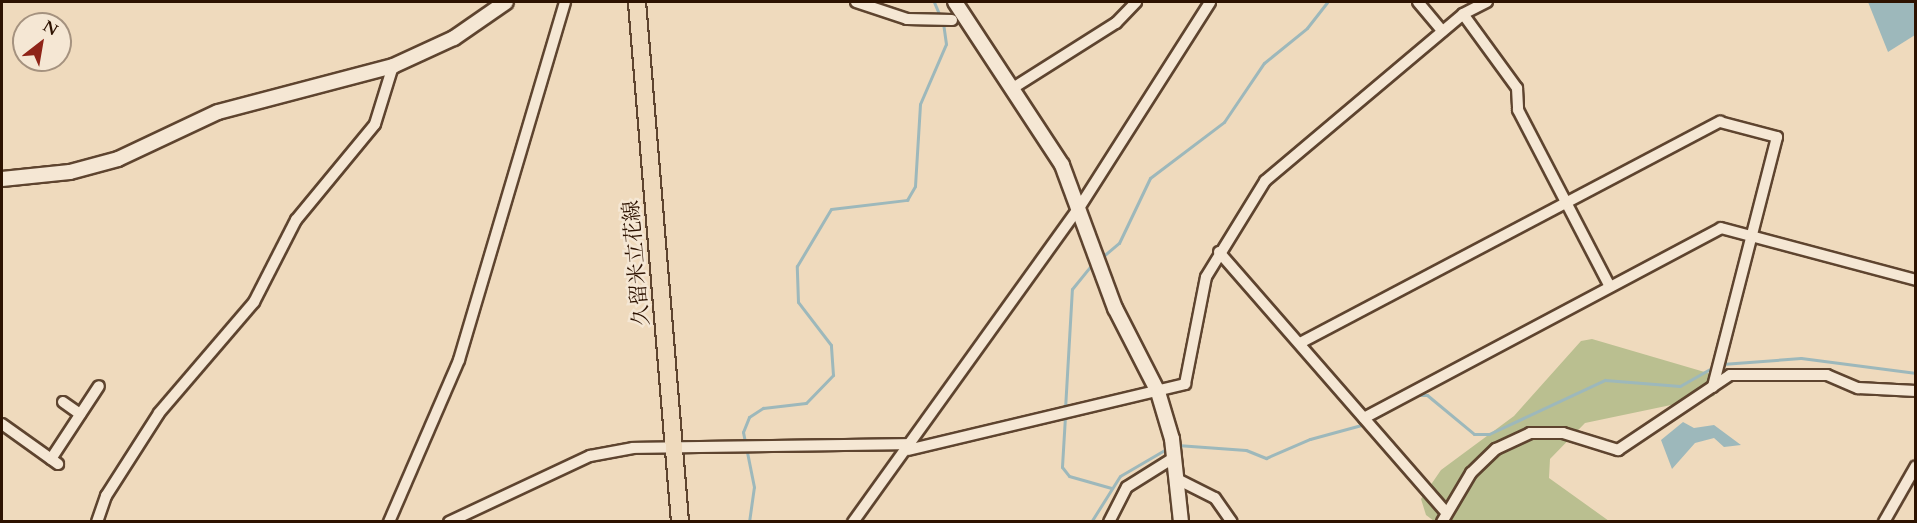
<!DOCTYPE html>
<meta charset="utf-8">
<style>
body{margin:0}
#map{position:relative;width:1917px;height:523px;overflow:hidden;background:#efdabd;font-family:Cardo,"Noto Serif JP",serif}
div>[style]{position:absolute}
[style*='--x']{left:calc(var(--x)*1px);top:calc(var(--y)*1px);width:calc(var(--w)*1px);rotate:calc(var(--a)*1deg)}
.green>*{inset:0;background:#babf90}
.water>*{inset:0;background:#9db8bb}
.stream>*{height:3px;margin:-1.5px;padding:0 1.5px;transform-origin:1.5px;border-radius:1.5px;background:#9db8bb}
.roads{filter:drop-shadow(2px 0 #5e442f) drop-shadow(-2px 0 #5e442f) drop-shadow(0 2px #5e442f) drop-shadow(0 -2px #5e442f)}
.minor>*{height:10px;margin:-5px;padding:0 5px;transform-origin:5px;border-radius:5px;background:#f5e7d4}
.tertiary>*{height:14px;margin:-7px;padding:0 7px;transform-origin:7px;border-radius:7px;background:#f5e7d4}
.primary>*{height:16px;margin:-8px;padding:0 8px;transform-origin:8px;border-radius:8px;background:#efdabd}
span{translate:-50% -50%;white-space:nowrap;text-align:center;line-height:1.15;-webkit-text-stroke:5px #f5e7d4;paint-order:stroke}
.street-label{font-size:21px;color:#2d1200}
.frame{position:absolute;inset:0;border:3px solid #2d1200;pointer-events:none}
.north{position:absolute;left:12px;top:12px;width:60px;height:60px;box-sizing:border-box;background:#f5e7d4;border:2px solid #a5927f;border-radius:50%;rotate:31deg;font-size:16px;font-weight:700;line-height:24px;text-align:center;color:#2d1200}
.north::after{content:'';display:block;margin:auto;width:21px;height:27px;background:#8f2418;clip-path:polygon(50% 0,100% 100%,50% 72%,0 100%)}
</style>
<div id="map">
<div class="green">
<div style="clip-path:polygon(1592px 339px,1708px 373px,1721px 383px,1714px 396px,1585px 423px,1550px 459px,1549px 478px,1609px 521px,1434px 521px,1426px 515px,1421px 499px,1441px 470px,1514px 416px,1581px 341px)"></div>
</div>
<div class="water">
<div style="clip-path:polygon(1868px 2px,1915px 2px,1915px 35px,1888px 52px)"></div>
<div style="clip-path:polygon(1683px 422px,1694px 428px,1714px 425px,1741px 445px,1724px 447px,1714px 438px,1695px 443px,1672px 469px,1661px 440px)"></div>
</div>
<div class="stream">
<div style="--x:934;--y:2;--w:15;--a:67"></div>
<div style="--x:1101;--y:258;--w:23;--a:-40"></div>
<div style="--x:1119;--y:243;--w:72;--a:-64.5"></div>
<div style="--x:1150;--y:178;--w:93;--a:-37.1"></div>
<div style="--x:1224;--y:122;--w:71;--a:-55.9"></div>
<div style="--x:1264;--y:63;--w:55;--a:-39.1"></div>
<div style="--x:1307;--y:28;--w:33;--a:-52"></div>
<div style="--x:1722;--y:364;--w:79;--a:-4.3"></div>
<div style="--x:1801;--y:358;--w:116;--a:7.4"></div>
<div style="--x:1418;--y:395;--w:9;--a:0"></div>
<div style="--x:1427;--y:395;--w:61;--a:39.7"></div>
<div style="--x:1474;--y:434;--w:15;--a:0"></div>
<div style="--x:1489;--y:434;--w:128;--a:-25"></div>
<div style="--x:1605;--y:380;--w:75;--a:4.6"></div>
<div style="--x:1680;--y:386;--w:40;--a:-29.7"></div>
<div style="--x:1065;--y:409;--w:120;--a:-86.7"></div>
<div style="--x:1072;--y:289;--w:33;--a:-51"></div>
<div style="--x:1065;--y:416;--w:51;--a:93.4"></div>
<div style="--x:1062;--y:467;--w:11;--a:52"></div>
<div style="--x:1069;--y:476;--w:44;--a:15.9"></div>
<div style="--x:1370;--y:421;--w:26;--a:-29"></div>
<div style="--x:1177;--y:445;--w:69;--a:4.1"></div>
<div style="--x:1246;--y:450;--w:22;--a:22"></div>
<div style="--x:1266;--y:458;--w:48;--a:-23.4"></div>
<div style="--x:1310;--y:439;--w:57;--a:-15.3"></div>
<div style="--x:749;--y:522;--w:35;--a:-82"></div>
<div style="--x:754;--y:487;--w:56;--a:-101.3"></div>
<div style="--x:743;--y:432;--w:16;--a:-68"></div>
<div style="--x:749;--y:417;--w:17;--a:-33"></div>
<div style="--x:763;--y:408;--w:43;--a:-6.6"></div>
<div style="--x:806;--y:403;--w:39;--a:-46"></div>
<div style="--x:833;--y:375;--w:30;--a:-94"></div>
<div style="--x:831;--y:345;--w:54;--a:-127.5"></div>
<div style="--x:798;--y:302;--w:36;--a:-92"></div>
<div style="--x:797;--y:266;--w:66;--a:-59.2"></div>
<div style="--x:831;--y:209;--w:77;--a:-6.8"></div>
<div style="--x:907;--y:200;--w:16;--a:-60"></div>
<div style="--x:915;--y:186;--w:82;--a:-86.5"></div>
<div style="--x:920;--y:104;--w:65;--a:-66.6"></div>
<div style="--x:946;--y:44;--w:21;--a:-98"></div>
<div style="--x:1091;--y:522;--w:54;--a:-57.8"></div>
<div style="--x:1120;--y:476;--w:56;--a:-30.3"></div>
</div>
<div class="roads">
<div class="minor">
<div style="--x:856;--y:2;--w:54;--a:18.4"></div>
<div style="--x:907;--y:19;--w:45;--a:1.3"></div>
<div style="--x:1418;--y:2;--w:38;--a:50"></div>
<div style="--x:1463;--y:14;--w:92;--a:53.9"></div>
<div style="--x:1517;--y:88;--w:22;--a:87"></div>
<div style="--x:1518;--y:110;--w:199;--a:62.5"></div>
<div style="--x:1013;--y:88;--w:122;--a:-32.3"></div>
<div style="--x:1116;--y:23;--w:29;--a:-46"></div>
<div style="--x:1219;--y:252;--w:344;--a:48.9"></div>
<div style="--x:1300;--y:343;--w:475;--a:-27.8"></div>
<div style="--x:1720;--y:122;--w:59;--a:14.7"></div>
<div style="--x:1777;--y:137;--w:258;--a:104.4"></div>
<div style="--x:63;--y:402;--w:21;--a:35"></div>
<div style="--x:1364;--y:418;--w:404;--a:-28"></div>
<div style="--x:1721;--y:228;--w:202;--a:14.9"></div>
<div style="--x:2;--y:424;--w:69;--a:35.5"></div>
<div style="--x:908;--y:450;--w:285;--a:-13.4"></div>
<div style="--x:1185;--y:384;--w:109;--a:-78.9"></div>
<div style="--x:1206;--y:277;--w:113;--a:-58.4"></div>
<div style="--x:1265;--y:181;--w:259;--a:-40.1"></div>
<div style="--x:1463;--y:14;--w:27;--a:-27"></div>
<div style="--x:51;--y:459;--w:87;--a:-56.7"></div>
<div style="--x:1179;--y:480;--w:40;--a:26.6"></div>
<div style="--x:1215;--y:498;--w:29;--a:55"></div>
<div style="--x:97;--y:522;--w:28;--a:-71"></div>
<div style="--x:106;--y:496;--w:98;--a:-57.4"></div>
<div style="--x:159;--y:413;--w:146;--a:-49.4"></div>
<div style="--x:254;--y:302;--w:92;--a:-62.9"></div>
<div style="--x:296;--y:220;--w:124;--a:-50.5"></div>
<div style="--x:375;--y:124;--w:61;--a:-72.8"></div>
<div style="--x:389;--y:522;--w:176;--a:-66.6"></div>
<div style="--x:459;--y:360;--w:373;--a:-73.5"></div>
<div style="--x:449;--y:522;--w:156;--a:-25.1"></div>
<div style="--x:590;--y:456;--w:44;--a:-10.5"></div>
<div style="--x:633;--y:448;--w:278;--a:-0.8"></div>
<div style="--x:853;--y:522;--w:387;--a:-54.3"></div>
<div style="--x:1079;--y:208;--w:244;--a:-57.5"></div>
<div style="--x:1109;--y:522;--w:39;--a:-63"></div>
<div style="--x:1127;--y:487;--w:57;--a:-32"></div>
<div style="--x:1442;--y:522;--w:57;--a:-59.4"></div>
<div style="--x:1471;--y:473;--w:35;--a:-44"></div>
<div style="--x:1496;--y:449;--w:38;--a:-25"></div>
<div style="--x:1530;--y:433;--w:33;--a:0"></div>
<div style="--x:1563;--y:433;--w:58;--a:17.2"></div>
<div style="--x:1618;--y:450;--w:135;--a:-33.8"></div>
<div style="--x:1730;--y:375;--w:97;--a:0"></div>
<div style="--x:1827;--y:375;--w:34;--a:23"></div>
<div style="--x:1858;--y:388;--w:58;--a:3"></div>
<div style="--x:1884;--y:522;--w:64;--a:-60.3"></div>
</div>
<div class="tertiary">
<div style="--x:955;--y:2;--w:195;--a:56.7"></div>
<div style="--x:1062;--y:165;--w:153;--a:69.7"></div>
<div style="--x:1115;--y:308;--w:94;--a:62.9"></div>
<div style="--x:1158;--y:392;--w:49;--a:73.4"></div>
<div style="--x:1172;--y:439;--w:83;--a:83.8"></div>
<div style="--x:2;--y:179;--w:68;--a:-5.9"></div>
<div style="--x:70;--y:172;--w:50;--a:-15.2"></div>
<div style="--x:118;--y:159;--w:110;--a:-25.2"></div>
<div style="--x:218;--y:112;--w:181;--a:-14.7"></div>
<div style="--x:393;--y:66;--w:67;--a:-24.7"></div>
<div style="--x:454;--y:38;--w:63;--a:-34.7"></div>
</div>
<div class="primary">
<div style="--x:637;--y:2;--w:522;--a:85.27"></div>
</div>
</div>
<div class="street-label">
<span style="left:637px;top:263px;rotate:-95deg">久留米立花線</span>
</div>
<div class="frame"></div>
<div class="north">N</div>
</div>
